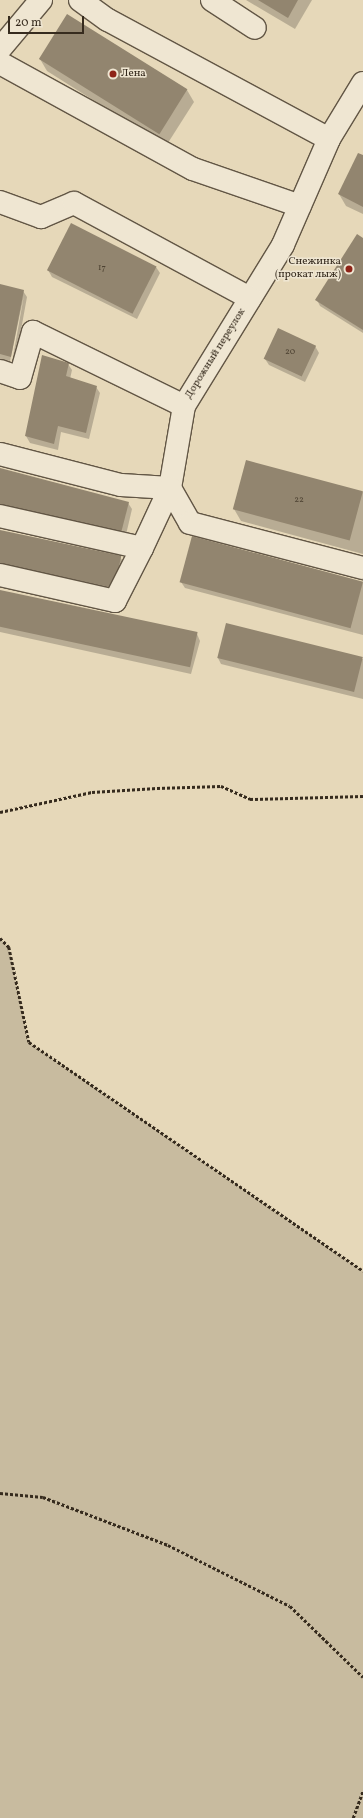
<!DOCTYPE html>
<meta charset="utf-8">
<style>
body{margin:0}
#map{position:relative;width:363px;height:1818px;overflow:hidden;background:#e6d8b9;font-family:Vollkorn,serif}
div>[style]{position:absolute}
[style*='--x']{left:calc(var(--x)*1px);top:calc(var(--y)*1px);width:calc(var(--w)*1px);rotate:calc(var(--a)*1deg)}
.green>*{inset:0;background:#c8bb9f}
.shadow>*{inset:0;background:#0003}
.building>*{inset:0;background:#92856f;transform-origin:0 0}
.path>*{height:2.5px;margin-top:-1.25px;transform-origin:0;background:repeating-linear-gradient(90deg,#362b1e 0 3px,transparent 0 5px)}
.roads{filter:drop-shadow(1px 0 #625645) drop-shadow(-1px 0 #625645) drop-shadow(0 1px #625645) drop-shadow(0 -1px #625645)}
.minor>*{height:22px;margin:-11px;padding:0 11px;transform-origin:11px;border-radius:11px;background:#efe6d2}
.dots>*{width:11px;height:11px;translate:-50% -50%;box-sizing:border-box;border:2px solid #efe6d2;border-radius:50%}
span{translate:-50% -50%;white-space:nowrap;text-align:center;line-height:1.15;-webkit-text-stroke:3px #efe6d2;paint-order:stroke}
.number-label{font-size:9px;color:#4d4232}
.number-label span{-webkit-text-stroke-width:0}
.poi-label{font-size:11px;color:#362b1e}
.left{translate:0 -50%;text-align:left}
.right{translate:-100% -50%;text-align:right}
.street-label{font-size:11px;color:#362b1e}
.scale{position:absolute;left:8px;top:16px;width:76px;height:18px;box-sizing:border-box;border:2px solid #362b1e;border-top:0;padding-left:5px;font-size:12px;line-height:14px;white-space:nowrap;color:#362b1e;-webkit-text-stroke:3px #efe6d2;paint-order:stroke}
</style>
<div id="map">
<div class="green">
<div style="clip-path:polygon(0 938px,9px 947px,29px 1042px,363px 1271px,363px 1818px,0 1818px)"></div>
</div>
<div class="shadow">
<div style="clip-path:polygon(246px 0,312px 0,295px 29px)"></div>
<div style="clip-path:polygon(40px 59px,187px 90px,194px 102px,166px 146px,47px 71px)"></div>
<div style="clip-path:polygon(363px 156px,363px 214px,346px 206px,339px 194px)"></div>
<div style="clip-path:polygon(363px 239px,363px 333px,320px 306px,317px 300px)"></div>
<div style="clip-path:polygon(156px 267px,160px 273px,137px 319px,52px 277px,48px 270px)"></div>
<div style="clip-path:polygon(0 285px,23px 291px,27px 297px,15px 363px,12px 362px,24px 295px,10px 361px,0 359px)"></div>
<div style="clip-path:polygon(315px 346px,319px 353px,305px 382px,269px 365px,265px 359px)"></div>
<div style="clip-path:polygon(68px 364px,72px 370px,70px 379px,96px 387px,100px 393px,89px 439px,61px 432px,58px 450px,30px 443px,26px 436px)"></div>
<div style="clip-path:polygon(0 469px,128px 503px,132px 509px,125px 539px,0 509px)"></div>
<div style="clip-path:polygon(363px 492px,363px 554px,241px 521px,234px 509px)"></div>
<div style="clip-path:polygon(0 531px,120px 557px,124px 563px,114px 594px,0 568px)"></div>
<div style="clip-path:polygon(181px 582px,363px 582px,363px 635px,185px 588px)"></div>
<div style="clip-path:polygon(0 591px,197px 634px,200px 641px,191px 674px,0 632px)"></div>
<div style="clip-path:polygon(218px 658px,363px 659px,363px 699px,221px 664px)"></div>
</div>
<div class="building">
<div style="clip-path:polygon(258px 0,298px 0,288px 18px)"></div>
<div style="left:67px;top:14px;width:142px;height:53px;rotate:32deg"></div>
<div style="clip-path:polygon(358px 153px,363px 155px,363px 207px,338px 194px)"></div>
<div style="left:71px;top:223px;width:96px;height:53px;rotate:27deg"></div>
<div style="clip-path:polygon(357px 234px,363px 238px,363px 330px,315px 300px)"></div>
<div style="clip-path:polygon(0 284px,24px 290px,11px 357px,0 354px)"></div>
<div style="left:278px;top:328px;width:42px;height:34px;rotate:25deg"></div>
<div style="clip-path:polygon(42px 355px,69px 363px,66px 376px,97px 386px,86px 433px,58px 426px,54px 444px,25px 436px)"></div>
<div style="left:246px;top:460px;width:121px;height:51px;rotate:15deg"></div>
<div style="clip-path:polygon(0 468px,129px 502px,121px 533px,0 504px)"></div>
<div style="left:0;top:530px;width:124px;height:33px;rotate:12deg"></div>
<div style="left:192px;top:536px;width:177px;height:48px;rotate:15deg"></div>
<div style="left:0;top:590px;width:202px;height:36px;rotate:12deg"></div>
<div style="left:226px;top:623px;width:141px;height:36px;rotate:14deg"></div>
</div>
<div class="path">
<div style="--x:0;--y:812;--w:94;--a:-12.3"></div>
<div style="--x:92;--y:792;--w:65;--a:-3.5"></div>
<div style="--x:157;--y:788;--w:64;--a:-1.8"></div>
<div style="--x:221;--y:786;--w:32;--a:24"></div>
<div style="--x:250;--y:799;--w:113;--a:-1.5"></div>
<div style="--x:0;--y:938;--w:13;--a:45"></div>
<div style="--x:9;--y:947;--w:97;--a:78.1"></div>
<div style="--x:29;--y:1042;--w:405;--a:34.4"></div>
<div style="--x:0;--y:1493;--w:43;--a:5.3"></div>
<div style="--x:43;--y:1497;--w:134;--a:21"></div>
<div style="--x:168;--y:1545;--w:136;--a:26.6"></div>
<div style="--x:290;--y:1606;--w:102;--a:44.2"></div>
<div style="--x:353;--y:1818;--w:29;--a:-70"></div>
</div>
<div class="roads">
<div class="minor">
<div style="--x:80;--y:0;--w:34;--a:36"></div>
<div style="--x:108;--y:20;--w:251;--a:28.3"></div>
<div style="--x:212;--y:0;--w:51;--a:33.1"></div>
<div style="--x:0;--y:49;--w:64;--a:-50.1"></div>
<div style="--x:0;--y:63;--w:220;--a:28.8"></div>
<div style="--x:193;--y:169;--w:113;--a:19.1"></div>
<div style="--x:363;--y:83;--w:66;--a:121.3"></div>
<div style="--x:329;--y:139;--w:116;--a:113.5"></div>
<div style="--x:283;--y:245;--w:189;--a:121.6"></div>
<div style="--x:184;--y:406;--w:83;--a:99.7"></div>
<div style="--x:170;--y:488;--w:40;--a:60.3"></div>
<div style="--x:190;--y:523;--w:179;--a:14.6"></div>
<div style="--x:0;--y:202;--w:44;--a:20.1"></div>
<div style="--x:41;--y:217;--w:36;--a:-23"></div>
<div style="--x:74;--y:203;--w:200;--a:28.4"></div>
<div style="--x:0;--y:371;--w:21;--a:19"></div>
<div style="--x:20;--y:378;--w:48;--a:-74.2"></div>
<div style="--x:33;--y:332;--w:168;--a:26.1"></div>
<div style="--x:0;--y:454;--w:125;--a:14.4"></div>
<div style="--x:121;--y:485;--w:49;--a:3.5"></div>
<div style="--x:170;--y:488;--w:66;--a:115"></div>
<div style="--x:142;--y:548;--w:146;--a:-167.3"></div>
<div style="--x:0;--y:575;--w:118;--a:12.7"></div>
<div style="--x:115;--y:601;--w:59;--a:-63"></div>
</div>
</div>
<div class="dots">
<div style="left:113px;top:74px;background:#8f2418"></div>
<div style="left:349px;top:269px;background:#8f2418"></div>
</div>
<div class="number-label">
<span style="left:102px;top:268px">17</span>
<span style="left:290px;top:352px">20</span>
<span style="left:299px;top:500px">22</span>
</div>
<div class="poi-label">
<span class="left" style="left:121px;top:74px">Лена</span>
<span class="right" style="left:341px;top:269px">Снежинка<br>(прокат лыж)</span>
</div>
<div class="street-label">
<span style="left:216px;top:354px;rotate:-58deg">Дорожный переулок</span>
</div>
<div class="scale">20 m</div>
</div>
